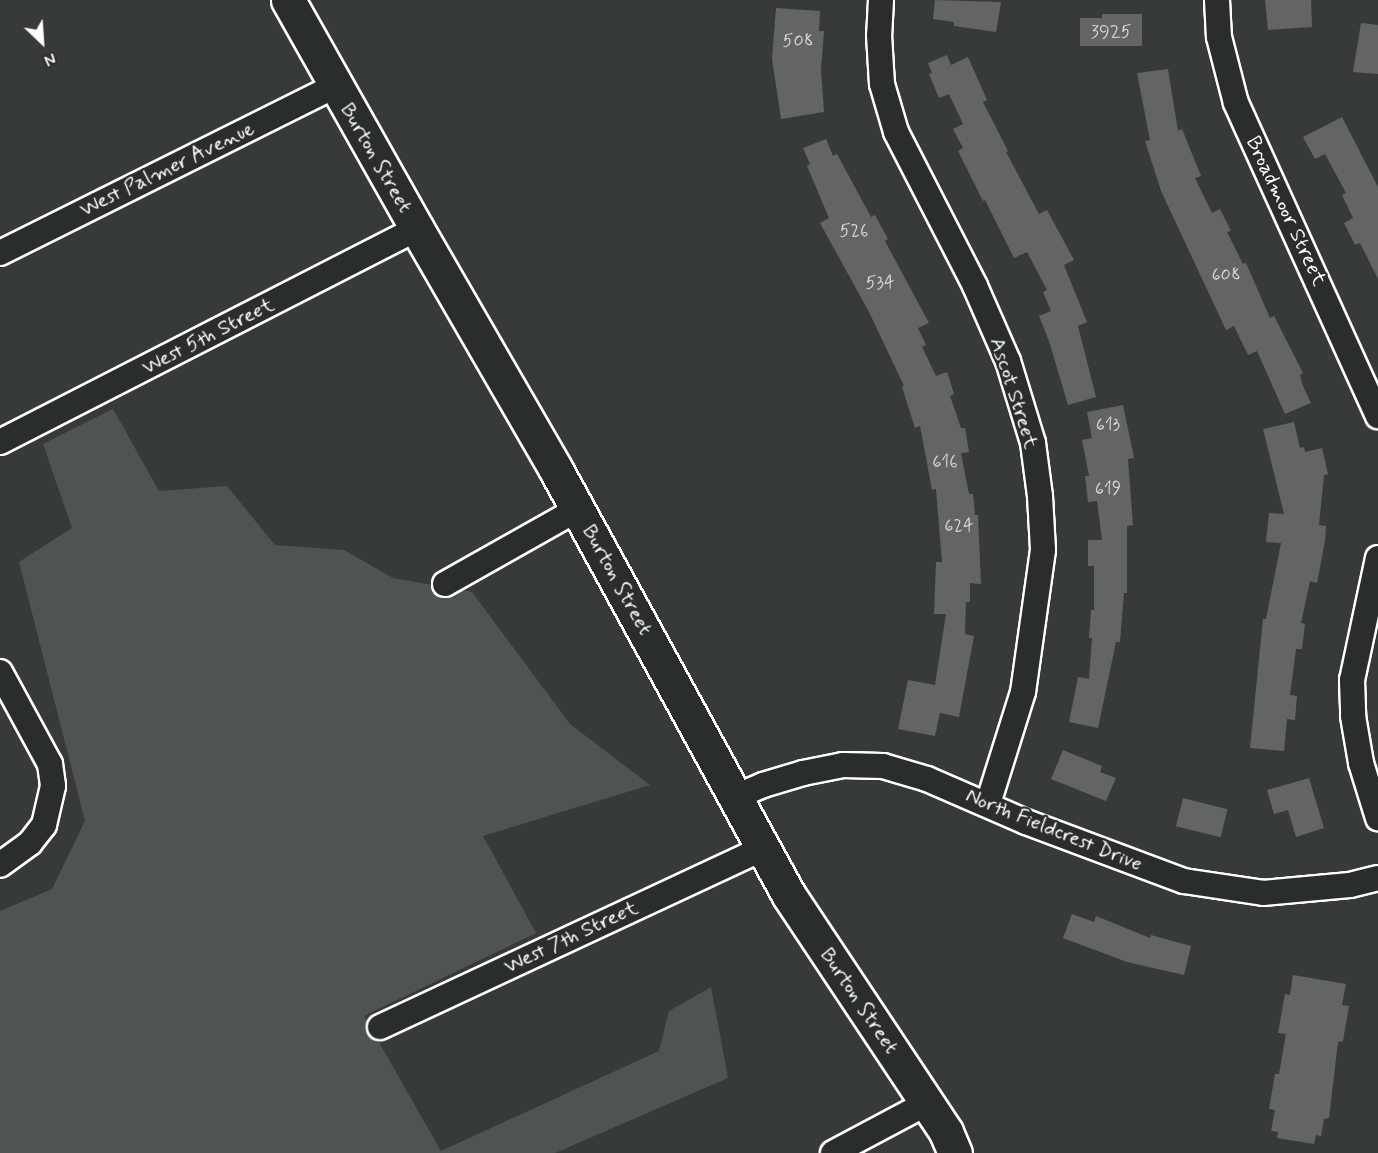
<!DOCTYPE html>
<style>
body{margin:0}
#map{position:relative;width:1378px;height:1153px;overflow:hidden;background:#373a3b;font-family:Mynerve,sans-serif}
div>[style]{position:absolute}
[style*='--x']{left:calc(var(--x)*1px);top:calc(var(--y)*1px);width:calc(var(--w)*1px);rotate:calc(var(--a)*1deg)}
.green>*{inset:0;background:#505354}
.building>*{inset:0;background:#636465;transform-origin:0 0}
.roads{filter:drop-shadow(2px 0 #fff) drop-shadow(-2px 0 #fff) drop-shadow(0 2px #fff) drop-shadow(0 -2px #fff)}
.street>*{height:24px;margin:-12px;padding:0 12px;transform-origin:12px;border-radius:12px;background:#2a2d2e}
.secondary>*{height:33px;margin:-16.5px;padding:0 16.5px;transform-origin:16.5px;border-radius:16.5px;background:#2a2d2e}
span{translate:-50% -50%;white-space:nowrap;text-align:center;line-height:1.15;-webkit-text-stroke:4.5px #2a2d2e;paint-order:stroke}
.number-label{font-size:18px;color:#d8d8d8}
.number-label span{-webkit-text-stroke-width:0}
.street-label{font-size:21px;color:#fff}
.north{position:absolute;left:12px;top:12px;width:60px;height:60px;-webkit-text-stroke:4px #2a2d2e;paint-order:stroke;rotate:155deg;font-size:16px;font-weight:700;line-height:24px;text-align:center;color:#fff}
.north::after{content:'';display:block;margin:auto;width:21px;height:27px;background:#fff;clip-path:polygon(50% 0,100% 100%,50% 72%,0 100%)}
</style>
<div id="map">
<div class="green">
<div style="clip-path:polygon(113px 409px,159px 491px,227px 486px,275px 545px,344px 550px,393px 578px,472px 592px,570px 724px,650px 785px,483px 836px,536px 933px,364px 1016px,441px 1151px,659px 1051px,669px 1011px,711px 987px,728px 1078px,555px 1153px,0 1153px,0 911px,52px 889px,85px 821px,19px 562px,72px 528px,43px 444px)"></div>
</div>
<div class="building">
<div style="clip-path:polygon(935px 0,1001px 2px,996px 32px,954px 26px,954px 22px,933px 19px)"></div>
<div style="clip-path:polygon(1265px 0,1311px 0,1312px 27px,1268px 30px)"></div>
<div style="clip-path:polygon(776px 8px,820px 11px,819px 31px,824px 31px,821px 70px,824px 112px,781px 119px,772px 59px)"></div>
<div style="clip-path:polygon(1102px 14px,1142px 14px,1142px 46px,1080px 46px,1080px 18px,1102px 18px)"></div>
<div style="clip-path:polygon(1361px 23px,1378px 25px,1378px 74px,1353px 72px)"></div>
<div style="clip-path:polygon(947px 55px,951px 65px,968px 57px,987px 100px,983px 102px,1008px 151px,1006px 152px,1039px 214px,1047px 210px,1074px 260px,1064px 265px,1087px 322px,1078px 326px,1096px 397px,1068px 405px,1049px 341px,1039px 316px,1051px 311px,1043px 292px,1047px 290px,1027px 252px,1014px 258px,985px 200px,983px 201px,958px 151px,963px 148px,953px 129px,963px 124px,949px 94px,939px 98px,929px 74px,932px 73px,928px 63px)"></div>
<div style="clip-path:polygon(1168px 69px,1178px 131px,1182px 129px,1201px 176px,1195px 178px,1212px 213px,1220px 209px,1231px 231px,1227px 232px,1243px 264px,1246px 263px,1270px 318px,1274px 316px,1303px 373px,1300px 375px,1303px 386px,1311px 403px,1285px 414px,1257px 351px,1248px 355px,1234px 326px,1226px 330px,1161px 191px,1145px 141px,1150px 140px,1137px 73px)"></div>
<div style="clip-path:polygon(1342px 117px,1378px 187px,1378px 279px,1360px 243px,1355px 245px,1344px 223px,1353px 218px,1342px 195px,1346px 193px,1325px 154px,1315px 159px,1303px 137px)"></div>
<div style="clip-path:polygon(826px 139px,833px 156px,837px 154px,871px 217px,875px 215px,888px 239px,885px 241px,929px 323px,918px 328px,926px 345px,922px 347px,936px 376px,947px 372px,954px 394px,950px 396px,961px 428px,965px 428px,969px 452px,961px 453px,969px 494px,973px 494px,975px 515px,978px 515px,981px 584px,970px 583px,970px 602px,966px 602px,965px 634px,974px 636px,959px 717px,940px 713px,935px 736px,898px 729px,908px 680px,935px 685px,946px 614px,934px 614px,936px 562px,942px 562px,936px 489px,932px 490px,920px 426px,915px 428px,902px 387px,904px 386px,869px 312px,820px 223px,829px 218px,807px 166px,810px 164px,803px 148px)"></div>
<div style="clip-path:polygon(1123px 405px,1134px 458px,1128px 459px,1133px 525px,1127px 526px,1127px 593px,1124px 593px,1120px 642px,1116px 642px,1098px 728px,1069px 722px,1078px 677px,1089px 679px,1092px 638px,1089px 638px,1091px 610px,1094px 610px,1094px 566px,1088px 566px,1088px 540px,1102px 540px,1097px 501px,1088px 502px,1085px 476px,1089px 476px,1082px 440px,1092px 438px,1087px 412px)"></div>
<div style="clip-path:polygon(1294px 422px,1300px 448px,1304px 447px,1305px 452px,1322px 448px,1328px 474px,1324px 475px,1319px 525px,1326px 526px,1325px 541px,1317px 583px,1310px 581px,1301px 623px,1305px 624px,1302px 649px,1296px 649px,1290px 695px,1297px 696px,1295px 720px,1287px 719px,1284px 751px,1250px 748px,1263px 619px,1266px 619px,1281px 543px,1266px 542px,1269px 513px,1284px 514px,1263px 429px)"></div>
<div style="clip-path:polygon(1063px 750px,1102px 766px,1100px 772px,1116px 778px,1106px 801px,1051px 779px)"></div>
<div style="clip-path:polygon(1309px 778px,1324px 828px,1296px 837px,1288px 810px,1274px 814px,1267px 790px)"></div>
<div style="left:1183px;top:798px;width:46px;height:29px;rotate:14deg"></div>
<div style="clip-path:polygon(1072px 914px,1094px 922px,1096px 916px,1150px 938px,1151px 935px,1191px 946px,1184px 975px,1127px 962px,1063px 938px)"></div>
<div style="clip-path:polygon(1293px 975px,1346px 984px,1342px 1005px,1349px 1006px,1343px 1041px,1338px 1042px,1329px 1118px,1324px 1119px,1321px 1136px,1316px 1135px,1314px 1144px,1277px 1138px,1278px 1132px,1271px 1131px,1275px 1110px,1269px 1109px,1275px 1074px,1279px 1074px,1286px 1034px,1278px 1033px,1285px 994px,1290px 995px)"></div>
</div>
<div class="roads">
<div class="street">
<div style="--x:881;--y:0;--w:35;--a:93"></div>
<div style="--x:879;--y:35;--w:49;--a:86.5"></div>
<div style="--x:882;--y:84;--w:50;--a:73.7"></div>
<div style="--x:896;--y:132;--w:173;--a:62.8"></div>
<div style="--x:975;--y:286;--w:82;--a:66.3"></div>
<div style="--x:1008;--y:361;--w:86;--a:73"></div>
<div style="--x:1033;--y:443;--w:53;--a:82.5"></div>
<div style="--x:1040;--y:496;--w:54;--a:86.8"></div>
<div style="--x:1043;--y:550;--w:143;--a:98"></div>
<div style="--x:1023;--y:692;--w:117;--a:107.4"></div>
<div style="--x:1217;--y:0;--w:37;--a:87"></div>
<div style="--x:1219;--y:37;--w:68;--a:75.6"></div>
<div style="--x:1236;--y:103;--w:344;--a:65.6"></div>
<div style="--x:0;--y:253;--w:374;--a:-26.5"></div>
<div style="--x:0;--y:442;--w:468;--a:-27.1"></div>
<div style="--x:1378;--y:558;--w:125;--a:102"></div>
<div style="--x:1352;--y:680;--w:36;--a:88"></div>
<div style="--x:1353;--y:716;--w:48;--a:80.3"></div>
<div style="--x:1361;--y:763;--w:58;--a:72.8"></div>
<div style="--x:445;--y:584;--w:153;--a:-29.4"></div>
<div style="--x:0;--y:672;--w:105;--a:61.5"></div>
<div style="--x:50;--y:764;--w:22;--a:82"></div>
<div style="--x:53;--y:786;--w:40;--a:103"></div>
<div style="--x:44;--y:825;--w:23;--a:128"></div>
<div style="--x:30;--y:843;--w:37;--a:144"></div>
<div style="--x:735;--y:797;--w:30;--a:-23"></div>
<div style="--x:763;--y:785;--w:42;--a:-16.7"></div>
<div style="--x:803;--y:773;--w:41;--a:-11.3"></div>
<div style="--x:843;--y:765;--w:40;--a:1.4"></div>
<div style="--x:883;--y:766;--w:46;--a:16.5"></div>
<div style="--x:927;--y:779;--w:108;--a:23.5"></div>
<div style="--x:1026;--y:822;--w:169;--a:20.5"></div>
<div style="--x:1184;--y:881;--w:80;--a:8.6"></div>
<div style="--x:1263;--y:893;--w:87;--a:-5.3"></div>
<div style="--x:1350;--y:885;--w:29;--a:-14"></div>
<div style="--x:380;--y:1027;--w:423;--a:-25"></div>
<div style="--x:833;--y:1153;--w:106;--a:-28"></div>
</div>
<div class="secondary">
<div style="--x:288;--y:0;--w:263;--a:60.6"></div>
<div style="--x:417;--y:229;--w:278;--a:60"></div>
<div style="--x:556;--y:470;--w:483;--a:61.3"></div>
<div style="--x:788;--y:894;--w:286;--a:56.4"></div>
<div style="--x:946;--y:1132;--w:23;--a:67"></div>
</div>
</div>
<div class="number-label">
<span style="left:1111px;top:32px">3925</span>
<span style="left:798px;top:41px">508</span>
<span style="left:854px;top:231px">526</span>
<span style="left:1226px;top:275px">608</span>
<span style="left:880px;top:283px">534</span>
<span style="left:1108px;top:425px">613</span>
<span style="left:945px;top:462px">616</span>
<span style="left:1108px;top:489px">619</span>
<span style="left:959px;top:526px">624</span>
</div>
<div class="street-label">
<span style="left:376px;top:158px;rotate:60deg">Burton Street</span>
<span style="left:167px;top:169px;rotate:-26deg">West Palmer Avenue</span>
<span style="left:1286px;top:211px;rotate:65deg">Broadmoor Street</span>
<span style="left:208px;top:336px;rotate:-27deg">West 5th Street</span>
<span style="left:1014px;top:393px;rotate:72deg">Ascot Street</span>
<span style="left:617px;top:580px;rotate:61deg">Burton Street</span>
<span style="left:1054px;top:830px;rotate:22deg">North Fieldcrest Drive</span>
<span style="left:571px;top:937px;rotate:-25deg">West 7th Street</span>
<span style="left:859px;top:1001px;rotate:56deg">Burton Street</span>
</div>
<div class="north">N</div>
</div>
